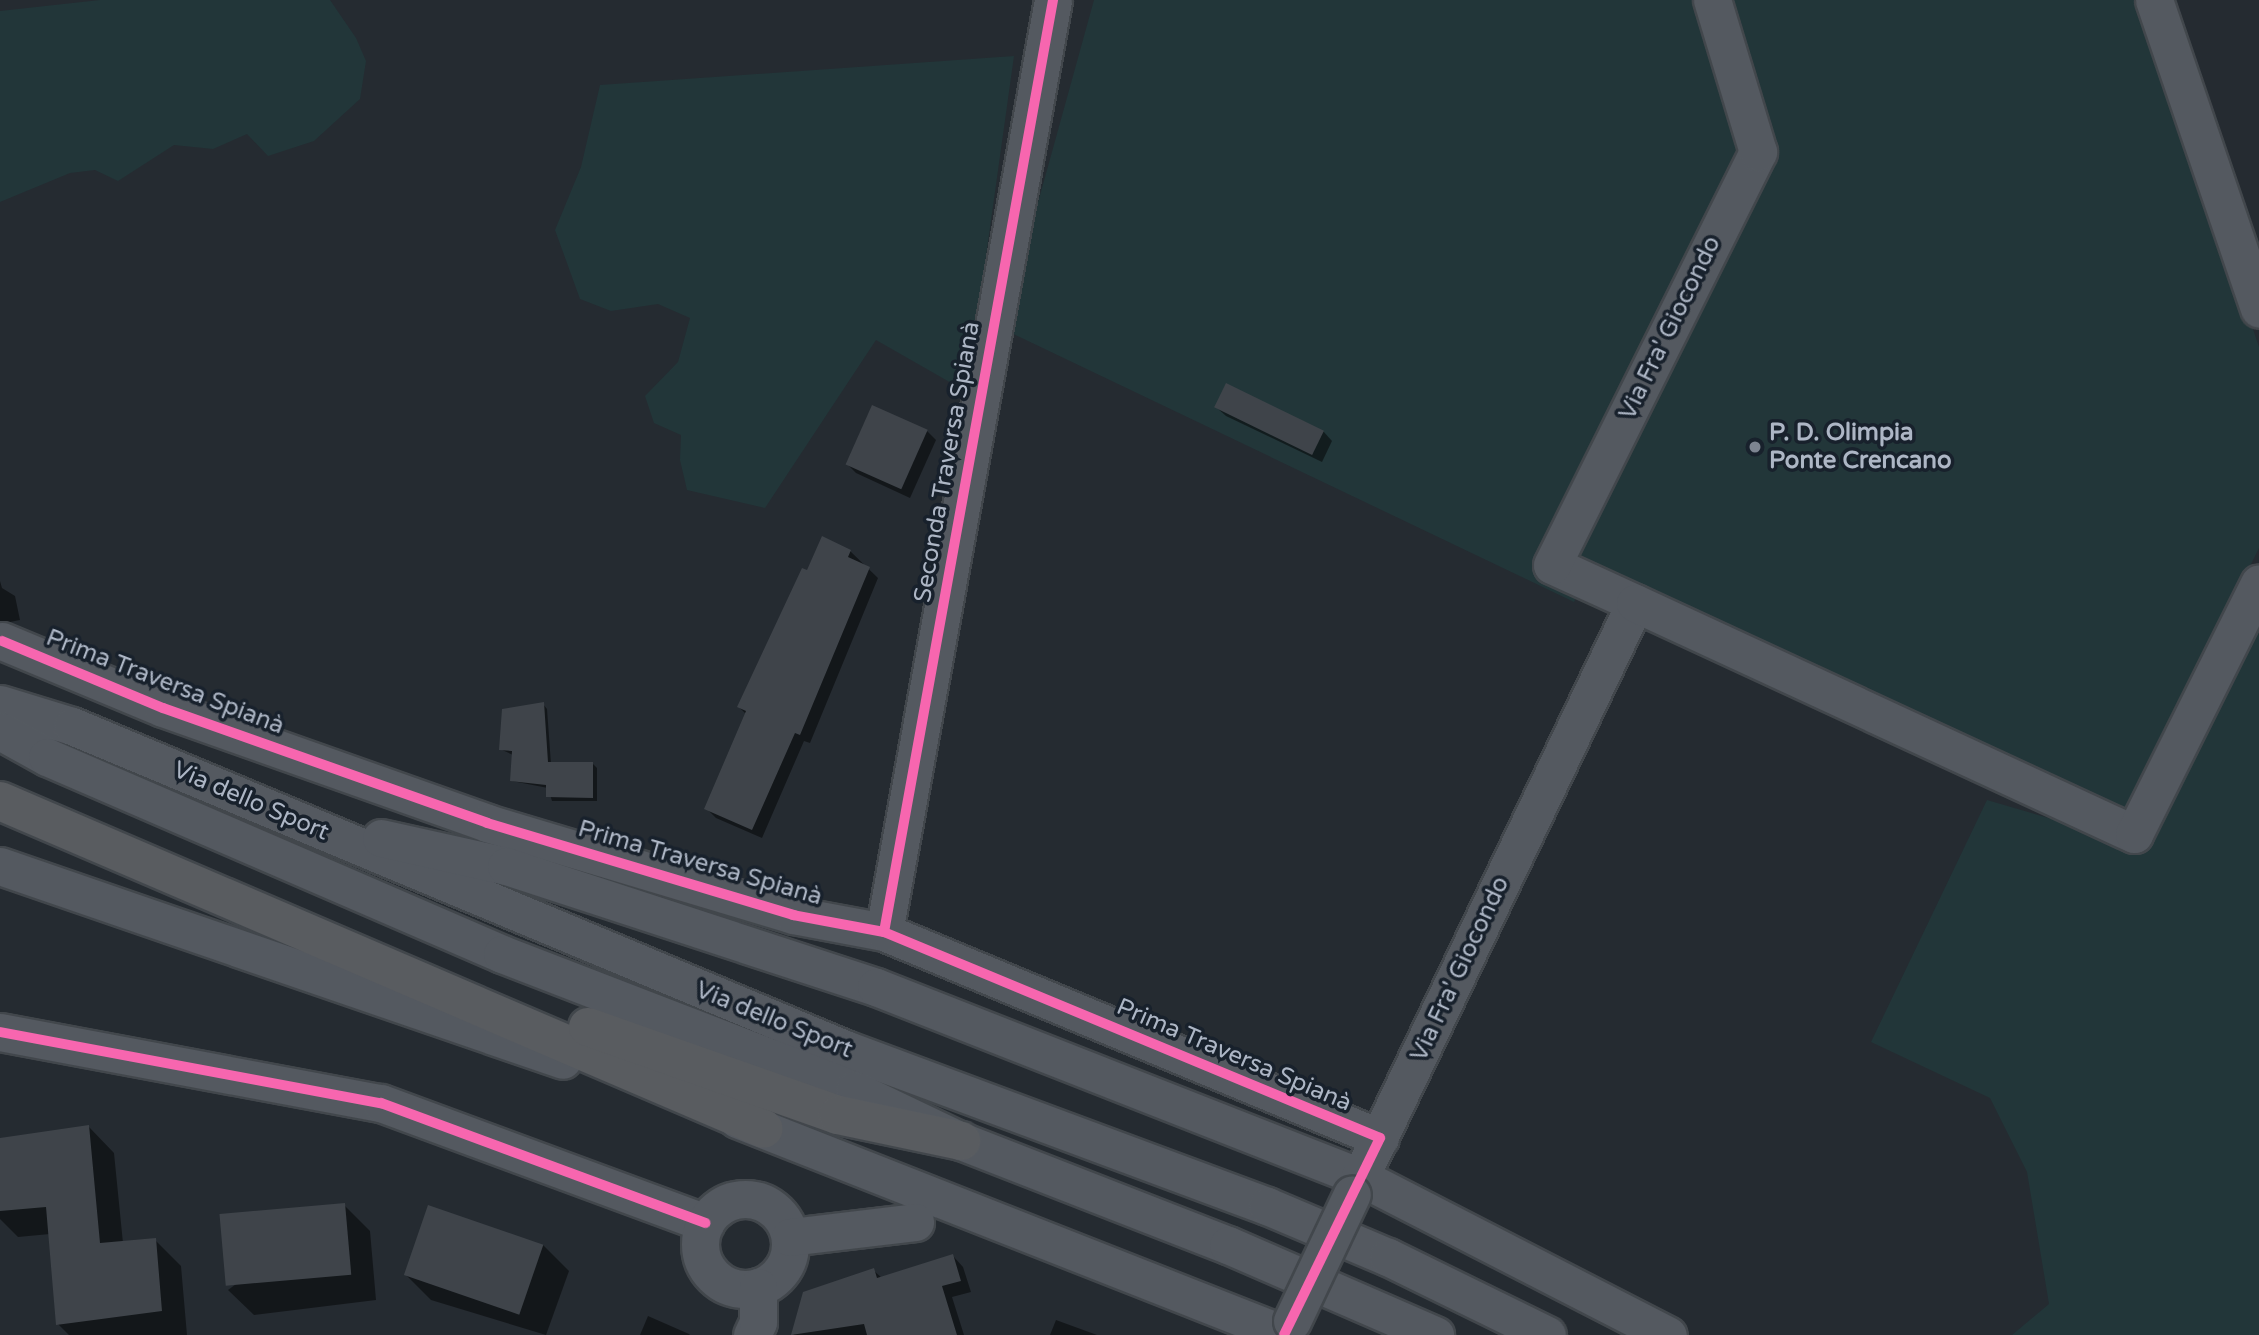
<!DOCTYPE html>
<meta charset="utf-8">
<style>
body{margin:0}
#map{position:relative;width:2259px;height:1335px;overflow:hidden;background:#252b31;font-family:"Varela Round",sans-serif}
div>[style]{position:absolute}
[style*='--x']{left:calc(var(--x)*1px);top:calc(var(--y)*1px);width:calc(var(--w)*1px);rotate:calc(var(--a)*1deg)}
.green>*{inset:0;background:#223639}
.shadow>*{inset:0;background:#0007}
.building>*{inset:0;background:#3f444a;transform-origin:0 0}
.roads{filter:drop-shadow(2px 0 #42474c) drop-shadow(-2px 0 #42474c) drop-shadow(0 2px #42474c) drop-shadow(0 -2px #42474c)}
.minor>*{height:37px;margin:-18.5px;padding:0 18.5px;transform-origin:18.5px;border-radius:18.5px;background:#545960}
.minor>.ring{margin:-18.5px;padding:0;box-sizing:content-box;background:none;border:37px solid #545960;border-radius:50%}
.highway>*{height:38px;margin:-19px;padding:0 19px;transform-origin:19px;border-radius:19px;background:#595c60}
.bridges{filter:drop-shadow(2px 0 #42474c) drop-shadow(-2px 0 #42474c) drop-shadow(0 2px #42474c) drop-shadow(0 -2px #42474c)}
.minor-bridge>*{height:37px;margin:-18.5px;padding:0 18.5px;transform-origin:18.5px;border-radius:18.5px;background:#545960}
.cycleway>*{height:10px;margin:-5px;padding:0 5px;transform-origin:5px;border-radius:5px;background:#f766af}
.dots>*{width:19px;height:19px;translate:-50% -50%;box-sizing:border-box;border:4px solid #18212c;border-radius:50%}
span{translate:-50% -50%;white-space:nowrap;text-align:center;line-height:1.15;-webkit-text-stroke:7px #18212c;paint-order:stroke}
.street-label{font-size:24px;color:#adb6c5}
.poi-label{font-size:24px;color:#adb6c5;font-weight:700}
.left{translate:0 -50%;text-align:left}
</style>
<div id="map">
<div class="green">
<div style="clip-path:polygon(100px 0,330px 0,356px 38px,366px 61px,360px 99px,314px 141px,268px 156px,247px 134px,213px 149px,174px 145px,118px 181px,95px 170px,70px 173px,0 202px,0 11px)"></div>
<div style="clip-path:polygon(1094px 0,2142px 0,2259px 347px,2259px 548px,2127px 814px,1594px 563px,1574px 602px,1003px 329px)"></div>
<div style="clip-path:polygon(1014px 56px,967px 392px,876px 340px,765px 508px,687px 490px,680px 460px,681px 435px,654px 423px,645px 396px,678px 362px,690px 318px,658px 304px,611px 311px,580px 299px,555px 230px,581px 167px,600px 85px)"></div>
<div style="clip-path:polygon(2259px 608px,2259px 1335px,2012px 1335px,2049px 1304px,2027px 1172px,1990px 1098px,1871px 1042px,1987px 800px,2134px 843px)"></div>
</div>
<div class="shadow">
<div style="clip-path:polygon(1216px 407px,1323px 431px,1332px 441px,1322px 462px,1226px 416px)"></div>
<div style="clip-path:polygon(927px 431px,936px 440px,910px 498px,856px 473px,847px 464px)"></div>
<div style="clip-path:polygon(850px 551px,878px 578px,810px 743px,804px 741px,762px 838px,716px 818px,706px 808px,746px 714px,739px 707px,808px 572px)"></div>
<div style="clip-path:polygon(0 581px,2px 588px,15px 596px,20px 620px,0 624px)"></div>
<div style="clip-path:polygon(543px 704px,547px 709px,551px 764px,593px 764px,597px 768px,597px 801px,552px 801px,548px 788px,512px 781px,513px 755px,500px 749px)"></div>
<div style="clip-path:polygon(89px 1127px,114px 1153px,123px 1243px,155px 1240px,181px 1266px,187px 1335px,69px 1335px,58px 1324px,50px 1234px,18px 1237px,0 1219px,0 1139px)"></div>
<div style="clip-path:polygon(344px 1205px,370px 1231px,376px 1300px,254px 1315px,228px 1290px)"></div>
<div style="clip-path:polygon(543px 1245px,569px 1271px,546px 1335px,431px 1300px,406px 1275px)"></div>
<div style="clip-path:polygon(953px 1256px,963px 1267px,971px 1292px,952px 1297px,964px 1335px,793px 1335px,873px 1270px,882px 1278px)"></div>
<div style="clip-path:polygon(648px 1316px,689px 1334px,690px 1335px,640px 1335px)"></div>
<div style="clip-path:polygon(1056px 1320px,1097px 1335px,1050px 1335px)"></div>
</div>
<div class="building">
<div style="left:1226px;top:383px;width:109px;height:27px;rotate:26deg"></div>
<div style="left:872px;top:405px;width:61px;height:65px;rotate:24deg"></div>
<div style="clip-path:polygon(822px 536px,851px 550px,848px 557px,870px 567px,800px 735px,795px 733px,752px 830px,704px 809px,746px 711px,737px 707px,802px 568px,807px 570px)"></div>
<div style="clip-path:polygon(544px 702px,548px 762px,593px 762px,593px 798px,546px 797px,546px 785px,510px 781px,512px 751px,499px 750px,502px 709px)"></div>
<div style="clip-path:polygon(89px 1125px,100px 1243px,156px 1238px,162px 1311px,56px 1325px,46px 1207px,0 1211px,0 1138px)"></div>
<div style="left:345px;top:1203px;width:72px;height:126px;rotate:85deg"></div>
<div style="left:428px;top:1205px;width:122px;height:74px;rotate:19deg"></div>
<div style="clip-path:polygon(953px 1254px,961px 1281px,942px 1286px,957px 1335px,867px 1335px,864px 1324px,791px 1335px,803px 1292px,874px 1268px,877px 1278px)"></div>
</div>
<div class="roads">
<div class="minor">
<div style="--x:2154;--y:0;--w:326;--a:71.2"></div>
<div style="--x:1635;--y:603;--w:91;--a:-155.4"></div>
<div style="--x:1552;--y:565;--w:462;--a:-63.5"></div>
<div style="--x:1758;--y:152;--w:159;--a:-106.8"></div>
<div style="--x:2;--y:641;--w:174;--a:22.6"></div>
<div style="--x:163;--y:708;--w:344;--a:19.5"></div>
<div style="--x:487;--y:823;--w:320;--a:16.7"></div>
<div style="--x:793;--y:915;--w:93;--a:10.6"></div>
<div style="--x:884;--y:932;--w:537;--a:22.55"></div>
<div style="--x:0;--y:704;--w:75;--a:17"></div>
<div style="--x:72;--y:726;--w:838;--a:22.68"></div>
<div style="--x:845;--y:1049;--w:450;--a:20.4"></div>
<div style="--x:1267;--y:1206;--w:131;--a:22.9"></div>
<div style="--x:1388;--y:1257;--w:177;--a:26.1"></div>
<div style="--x:0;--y:731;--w:54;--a:29"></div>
<div style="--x:47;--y:757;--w:496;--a:23.4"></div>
<div style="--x:502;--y:954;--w:377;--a:21.1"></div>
<div style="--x:854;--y:1090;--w:119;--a:25.5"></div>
<div style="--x:961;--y:1141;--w:287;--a:21.3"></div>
<div style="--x:1228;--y:1245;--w:226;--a:23.5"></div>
<div style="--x:381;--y:838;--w:128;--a:12.6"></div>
<div style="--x:506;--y:866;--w:389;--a:18.1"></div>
<div style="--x:876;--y:987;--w:520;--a:21.43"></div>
<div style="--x:1360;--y:1177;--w:346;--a:27.2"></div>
<div style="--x:0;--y:866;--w:595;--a:19.01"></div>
<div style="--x:884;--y:932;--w:947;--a:-79.72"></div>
<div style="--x:0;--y:1032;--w:388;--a:10.6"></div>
<div style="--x:381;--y:1103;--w:346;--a:20.3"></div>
<div style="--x:737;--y:1119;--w:590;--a:21.48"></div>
<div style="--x:1352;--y:1194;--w:655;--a:-64.41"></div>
<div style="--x:1635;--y:603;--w:550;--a:24.84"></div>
<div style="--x:2134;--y:834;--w:280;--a:-63.5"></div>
<div class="ring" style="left:700px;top:1199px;width:53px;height:53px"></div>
<div style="--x:790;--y:1237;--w:126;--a:-6.8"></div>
<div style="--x:752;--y:1335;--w:14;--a:-65"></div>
<div style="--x:758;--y:1322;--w:35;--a:-90"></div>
</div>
<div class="highway">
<div style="--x:0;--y:801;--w:831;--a:23.23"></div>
<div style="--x:588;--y:1027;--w:265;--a:19.4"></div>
<div style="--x:838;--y:1115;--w:126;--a:11.9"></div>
</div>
</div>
<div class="bridges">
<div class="minor-bridge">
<div style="--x:1292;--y:1321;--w:140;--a:-64.7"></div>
</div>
</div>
<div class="cycleway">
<div style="--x:2;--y:641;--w:174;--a:22.6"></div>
<div style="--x:163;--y:708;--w:344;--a:19.5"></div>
<div style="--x:487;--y:823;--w:320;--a:16.7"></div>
<div style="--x:793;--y:915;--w:93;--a:10.6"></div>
<div style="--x:884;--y:932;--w:537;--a:22.55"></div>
<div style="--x:1380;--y:1138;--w:219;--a:116"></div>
<div style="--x:884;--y:932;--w:947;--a:-79.72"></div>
<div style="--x:0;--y:1032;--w:388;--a:10.6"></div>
<div style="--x:381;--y:1103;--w:346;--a:20.3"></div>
</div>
<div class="dots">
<div style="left:1755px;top:447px;background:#7d8591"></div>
</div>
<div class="street-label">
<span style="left:1670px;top:328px;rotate:-64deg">Via Fra' Giocondo</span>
<span style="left:947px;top:462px;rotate:-80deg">Seconda Traversa Spianà</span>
<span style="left:165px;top:682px;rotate:21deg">Prima Traversa Spianà</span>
<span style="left:251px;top:801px;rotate:23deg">Via dello Sport</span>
<span style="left:700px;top:863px;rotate:16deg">Prima Traversa Spianà</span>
<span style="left:1460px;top:969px;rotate:-65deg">Via Fra' Giocondo</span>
<span style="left:774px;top:1020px;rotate:22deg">Via dello Sport</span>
<span style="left:1234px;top:1055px;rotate:23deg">Prima Traversa Spianà</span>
</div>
<div class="poi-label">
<span class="left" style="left:1769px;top:447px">P. D. Olimpia<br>Ponte Crencano</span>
</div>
</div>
